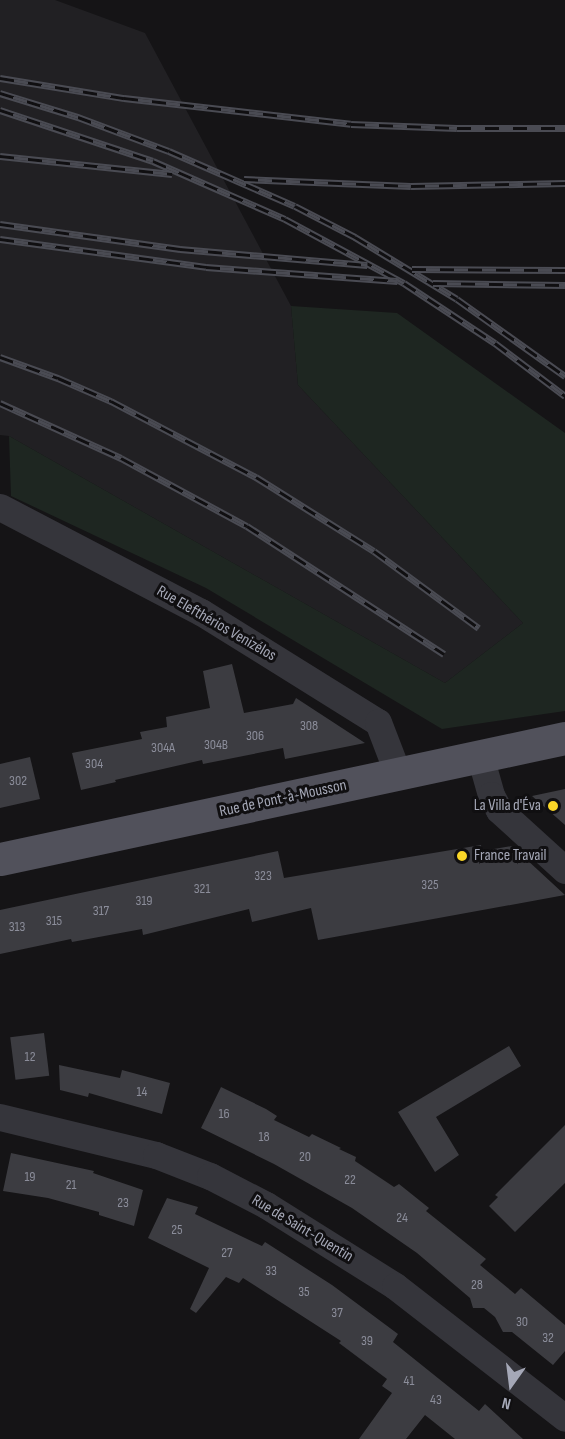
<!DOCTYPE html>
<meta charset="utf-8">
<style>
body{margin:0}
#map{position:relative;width:565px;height:1439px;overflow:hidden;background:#151416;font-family:"Sofia Sans Condensed",sans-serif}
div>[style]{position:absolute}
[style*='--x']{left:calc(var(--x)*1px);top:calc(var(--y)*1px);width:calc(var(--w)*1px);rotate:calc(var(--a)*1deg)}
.built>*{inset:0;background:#212023}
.green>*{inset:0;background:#1e2621}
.building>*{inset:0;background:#3c3c41;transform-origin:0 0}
.minor>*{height:27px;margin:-13.5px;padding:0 13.5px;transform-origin:13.5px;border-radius:13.5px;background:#35353b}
.primary>*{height:33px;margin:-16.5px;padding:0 16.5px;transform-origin:16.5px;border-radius:16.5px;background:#51515b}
.rail>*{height:7px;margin-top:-3.5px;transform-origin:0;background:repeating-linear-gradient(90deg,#100f11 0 14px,#4a4b53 0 28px);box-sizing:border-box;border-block:2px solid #4a4b53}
.dots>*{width:16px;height:16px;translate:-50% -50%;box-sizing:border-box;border:3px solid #100f11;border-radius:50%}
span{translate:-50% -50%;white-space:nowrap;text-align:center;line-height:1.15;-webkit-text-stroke:6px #100f11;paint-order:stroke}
.number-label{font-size:14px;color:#8b8d9a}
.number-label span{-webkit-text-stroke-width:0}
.street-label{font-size:16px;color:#a5a8b7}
.poi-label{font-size:16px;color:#a5a8b7}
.right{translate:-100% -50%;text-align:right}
.left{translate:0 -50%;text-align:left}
.north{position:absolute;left:481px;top:1355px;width:60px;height:60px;-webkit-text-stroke:4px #100f11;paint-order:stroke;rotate:194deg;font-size:16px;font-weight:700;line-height:24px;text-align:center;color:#a5a8b7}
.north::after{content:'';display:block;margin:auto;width:21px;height:27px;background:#a5a8b7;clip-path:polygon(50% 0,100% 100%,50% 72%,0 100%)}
</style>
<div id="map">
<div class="built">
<div style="clip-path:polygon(0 0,55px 0,145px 33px,291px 306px,298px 385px,523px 623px,445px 683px,9px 436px,0 435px)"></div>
</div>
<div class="green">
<div style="clip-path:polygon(291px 306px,397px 313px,565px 433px,565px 711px,442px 729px,206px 588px,11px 496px,9px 436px,445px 683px,523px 623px,298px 385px)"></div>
</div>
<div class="building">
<div style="clip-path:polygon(232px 664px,244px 713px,293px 704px,296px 698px,365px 743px,285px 759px,283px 748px,203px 764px,202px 760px,115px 780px,116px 782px,81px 790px,72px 753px,142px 739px,140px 732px,167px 727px,166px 717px,210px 708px,203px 671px)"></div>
<div style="clip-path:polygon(30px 757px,40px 799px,0 808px,0 764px)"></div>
<div style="clip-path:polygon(565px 789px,565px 825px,532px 796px)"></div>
<div style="clip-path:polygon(481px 845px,482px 851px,512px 846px,565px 895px,318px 940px,311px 908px,252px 922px,249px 909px,143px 935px,142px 929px,72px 942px,71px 939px,0 954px,0 910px,278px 851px,284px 878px)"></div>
<div style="left:44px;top:1033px;width:43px;height:34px;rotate:83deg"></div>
<div style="clip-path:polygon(509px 1046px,521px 1066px,436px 1117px,459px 1155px,435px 1172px,398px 1112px)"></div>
<div style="clip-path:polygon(59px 1065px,120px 1078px,122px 1070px,170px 1083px,162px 1114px,89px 1093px,88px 1097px,60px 1090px)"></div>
<div style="clip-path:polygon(221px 1087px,266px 1109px,277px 1116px,274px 1120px,309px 1137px,312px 1134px,341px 1148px,339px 1149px,356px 1157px,355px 1161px,394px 1187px,399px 1184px,429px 1208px,426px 1211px,486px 1259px,480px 1265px,515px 1294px,521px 1288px,565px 1325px,565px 1351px,553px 1365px,512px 1332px,503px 1332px,495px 1317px,484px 1308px,473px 1308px,470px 1298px,417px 1253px,352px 1208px,274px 1164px,201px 1128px)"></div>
<div style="clip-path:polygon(565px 1125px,565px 1183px,515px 1232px,489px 1206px,498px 1197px,495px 1195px)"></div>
<div style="clip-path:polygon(11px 1153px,94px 1171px,93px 1173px,143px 1190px,134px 1226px,99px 1215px,99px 1212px,48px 1198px,3px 1191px)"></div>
<div style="clip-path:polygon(167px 1198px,198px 1207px,195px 1214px,262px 1246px,265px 1242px,332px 1285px,398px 1334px,393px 1342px,479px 1411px,485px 1404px,523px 1439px,455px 1439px,425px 1415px,406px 1439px,359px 1439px,392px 1393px,382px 1386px,387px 1379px,339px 1343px,341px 1341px,243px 1278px,239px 1283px,226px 1277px,196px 1313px,190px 1309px,209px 1268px,148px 1238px)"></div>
</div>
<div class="minor">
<div style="--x:0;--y:507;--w:227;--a:27.6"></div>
<div style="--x:201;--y:612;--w:208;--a:31.9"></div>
<div style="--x:378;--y:722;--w:56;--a:69"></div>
<div style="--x:480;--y:756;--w:41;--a:74.2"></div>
<div style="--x:491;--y:795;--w:17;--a:62"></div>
<div style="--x:499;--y:810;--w:89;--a:42.3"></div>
<div style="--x:0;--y:1117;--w:161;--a:13.7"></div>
<div style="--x:156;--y:1155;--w:58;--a:21.3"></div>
<div style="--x:210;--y:1176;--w:63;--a:27.4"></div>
<div style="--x:266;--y:1205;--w:152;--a:32.1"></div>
<div style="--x:395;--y:1286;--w:215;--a:37.8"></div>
</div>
<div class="primary">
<div style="--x:0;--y:859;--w:578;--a:-12.09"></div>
</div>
<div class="rail">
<div style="--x:0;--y:78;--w:126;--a:9.2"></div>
<div style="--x:124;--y:98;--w:228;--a:6.5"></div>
<div style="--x:351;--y:124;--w:106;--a:2.2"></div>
<div style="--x:457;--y:128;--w:108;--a:0"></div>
<div style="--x:0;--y:93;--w:82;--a:17.1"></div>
<div style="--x:78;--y:117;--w:97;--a:20.5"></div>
<div style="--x:169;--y:151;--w:137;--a:23.6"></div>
<div style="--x:295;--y:206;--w:68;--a:27.3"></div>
<div style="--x:355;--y:237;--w:119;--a:31.3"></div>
<div style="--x:457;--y:299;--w:133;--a:35.5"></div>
<div style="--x:0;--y:110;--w:161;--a:18.4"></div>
<div style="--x:153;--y:161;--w:144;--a:23.7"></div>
<div style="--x:285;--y:219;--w:135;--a:28.3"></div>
<div style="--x:404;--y:283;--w:109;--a:33.4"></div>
<div style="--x:495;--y:343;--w:88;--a:37.1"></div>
<div style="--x:0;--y:156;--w:173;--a:6"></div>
<div style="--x:244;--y:179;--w:167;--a:2.4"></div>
<div style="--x:411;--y:186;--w:154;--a:-1.1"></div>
<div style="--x:0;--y:224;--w:182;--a:7.9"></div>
<div style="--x:180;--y:249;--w:188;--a:4.9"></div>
<div style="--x:0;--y:239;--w:208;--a:7.7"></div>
<div style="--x:206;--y:267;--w:192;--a:4.2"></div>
<div style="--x:412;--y:269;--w:153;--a:0.4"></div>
<div style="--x:433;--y:283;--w:132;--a:0.9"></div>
<div style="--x:0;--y:357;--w:62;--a:19.9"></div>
<div style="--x:58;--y:378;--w:58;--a:23.5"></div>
<div style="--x:111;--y:401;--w:164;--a:27.7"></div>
<div style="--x:256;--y:477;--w:139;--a:32.1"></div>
<div style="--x:374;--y:551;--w:130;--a:36.3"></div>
<div style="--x:0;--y:403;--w:133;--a:24.4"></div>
<div style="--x:121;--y:458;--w:143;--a:28.4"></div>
<div style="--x:247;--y:526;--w:235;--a:33"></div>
</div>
<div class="dots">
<div style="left:553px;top:806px;background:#fbd728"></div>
<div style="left:462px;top:856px;background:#fbd728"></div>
</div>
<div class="number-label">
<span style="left:309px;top:726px">308</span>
<span style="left:255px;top:736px">306</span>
<span style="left:216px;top:745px">304B</span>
<span style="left:163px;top:748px">304A</span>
<span style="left:94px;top:764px">304</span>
<span style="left:18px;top:781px">302</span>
<span style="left:263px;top:876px">323</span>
<span style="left:430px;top:885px">325</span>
<span style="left:202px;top:889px">321</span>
<span style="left:144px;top:901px">319</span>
<span style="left:101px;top:911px">317</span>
<span style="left:54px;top:921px">315</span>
<span style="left:17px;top:927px">313</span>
<span style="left:30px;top:1057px">12</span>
<span style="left:142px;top:1092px">14</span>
<span style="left:224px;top:1114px">16</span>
<span style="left:264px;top:1137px">18</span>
<span style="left:305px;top:1157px">20</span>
<span style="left:30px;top:1177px">19</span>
<span style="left:350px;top:1180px">22</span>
<span style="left:71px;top:1185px">21</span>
<span style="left:123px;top:1203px">23</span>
<span style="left:402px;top:1218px">24</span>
<span style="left:177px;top:1230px">25</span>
<span style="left:227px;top:1253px">27</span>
<span style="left:271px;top:1271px">33</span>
<span style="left:477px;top:1285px">28</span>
<span style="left:304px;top:1292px">35</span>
<span style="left:337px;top:1313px">37</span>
<span style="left:522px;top:1322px">30</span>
<span style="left:548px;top:1338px">32</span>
<span style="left:367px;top:1341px">39</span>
<span style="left:409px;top:1381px">41</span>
<span style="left:436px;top:1400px">43</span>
</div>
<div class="street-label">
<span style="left:216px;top:624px;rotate:30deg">Rue Elefthérios Venizélos</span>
<span style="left:283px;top:799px;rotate:-12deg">Rue de Pont-à-Mousson</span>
<span style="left:302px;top:1229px;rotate:31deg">Rue de Saint-Quentin</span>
</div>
<div class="poi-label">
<span class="right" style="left:541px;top:806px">La Villa d'Éva</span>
<span class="left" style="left:474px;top:856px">France Travail</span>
</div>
<div class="north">N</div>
</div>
